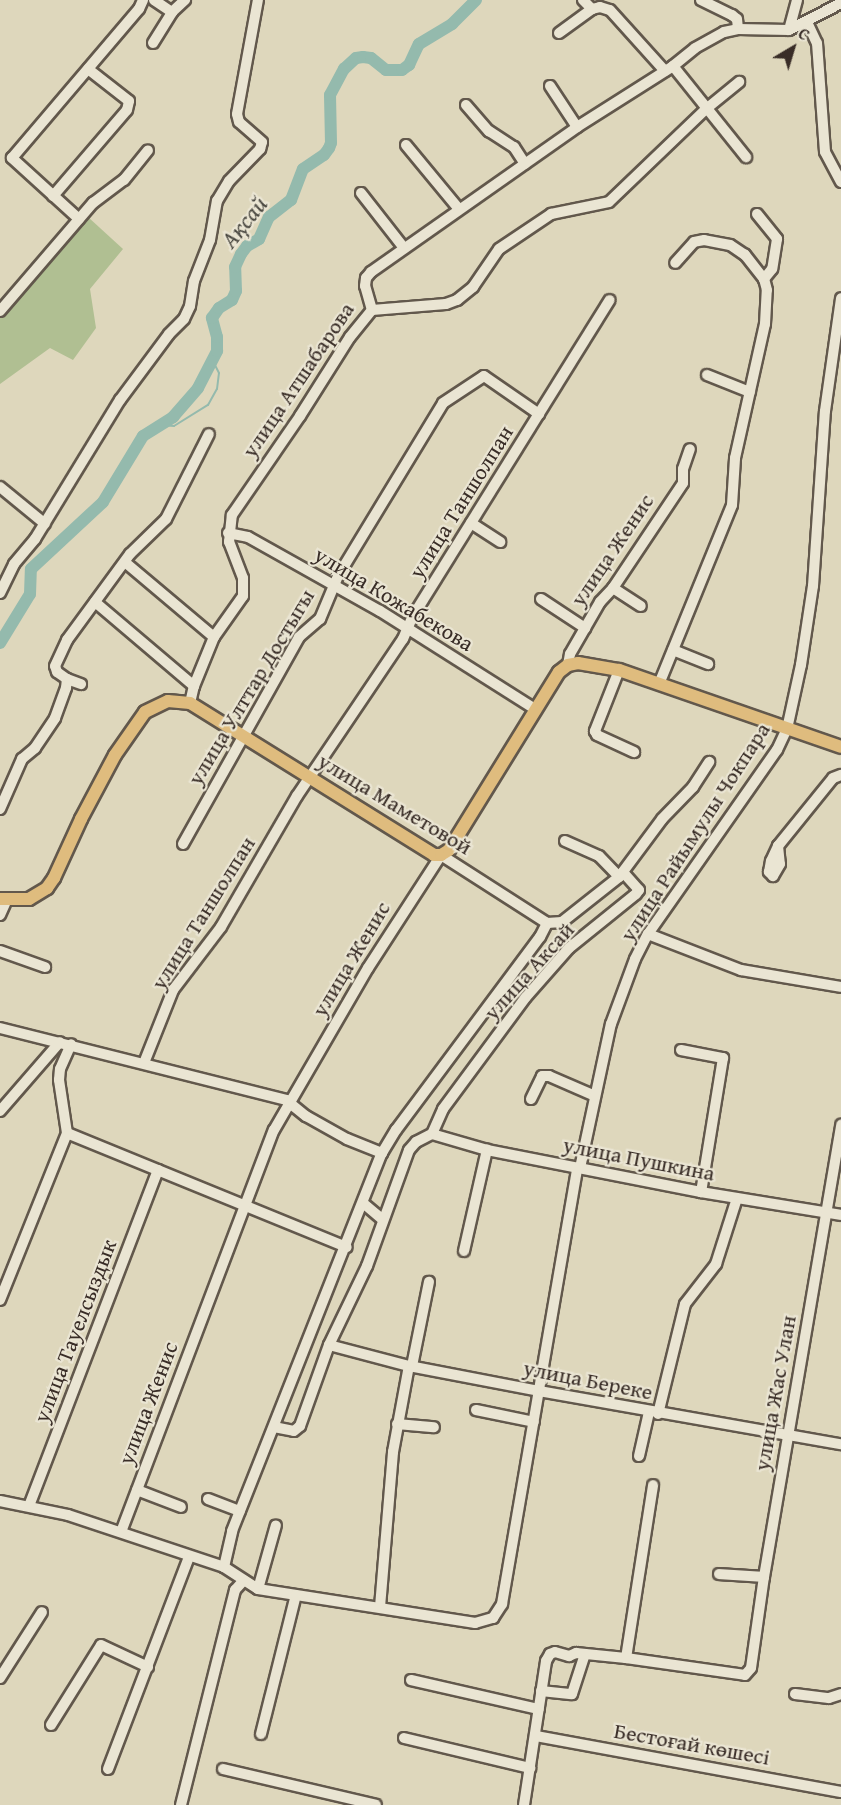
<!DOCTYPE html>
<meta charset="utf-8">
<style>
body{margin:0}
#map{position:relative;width:841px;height:1805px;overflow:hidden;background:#ded7bc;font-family:"Gentium Book Plus",serif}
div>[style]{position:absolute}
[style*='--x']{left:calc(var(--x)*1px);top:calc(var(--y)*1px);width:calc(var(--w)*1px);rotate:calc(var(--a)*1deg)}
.green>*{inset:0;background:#b0bf92}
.stream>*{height:2px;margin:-1px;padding:0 1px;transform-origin:1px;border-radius:1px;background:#94baad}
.river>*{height:12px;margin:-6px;padding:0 6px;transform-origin:6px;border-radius:6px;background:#94baad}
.roads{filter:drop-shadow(2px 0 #62584c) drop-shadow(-2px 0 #62584c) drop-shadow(0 2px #62584c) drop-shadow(0 -2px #62584c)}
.minor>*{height:10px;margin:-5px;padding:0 5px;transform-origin:5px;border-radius:5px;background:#eae5d3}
.major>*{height:12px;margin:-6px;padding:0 6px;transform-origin:6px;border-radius:6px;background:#dfbc7e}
span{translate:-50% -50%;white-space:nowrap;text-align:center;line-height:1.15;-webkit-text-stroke:4.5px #eae5d3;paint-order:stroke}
.street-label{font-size:22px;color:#392d27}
.water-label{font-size:24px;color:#4b4942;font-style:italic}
.north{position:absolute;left:763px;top:18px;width:60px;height:60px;-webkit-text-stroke:4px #eae5d3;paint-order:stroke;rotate:38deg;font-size:16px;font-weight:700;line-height:24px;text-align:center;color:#392d27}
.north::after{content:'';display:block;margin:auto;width:21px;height:27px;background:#392d27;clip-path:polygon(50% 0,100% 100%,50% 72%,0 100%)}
</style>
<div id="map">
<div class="green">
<div style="clip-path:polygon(88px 217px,123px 249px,90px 289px,96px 328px,73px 360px,50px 348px,0 384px,0 318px)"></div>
</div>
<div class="stream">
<div style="--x:161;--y:425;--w:13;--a:4"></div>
<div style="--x:174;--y:426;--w:40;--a:-32"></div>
<div style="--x:208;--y:405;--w:18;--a:-61"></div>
<div style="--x:217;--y:389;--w:16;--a:-83"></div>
<div style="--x:219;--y:373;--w:13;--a:-117"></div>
</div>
<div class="river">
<div style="--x:0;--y:643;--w:57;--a:-58.5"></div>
<div style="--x:30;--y:594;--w:25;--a:-88"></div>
<div style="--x:31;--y:569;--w:98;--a:-42.9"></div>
<div style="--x:103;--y:502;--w:77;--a:-58.8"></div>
<div style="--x:143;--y:436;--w:36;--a:-32"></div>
<div style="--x:173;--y:417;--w:38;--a:-49"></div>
<div style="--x:198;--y:388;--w:42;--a:-62.8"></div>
<div style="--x:217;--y:351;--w:14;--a:-90"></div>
<div style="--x:217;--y:337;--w:20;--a:-105"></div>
<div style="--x:212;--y:318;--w:12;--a:-55"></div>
<div style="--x:219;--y:308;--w:15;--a:-32"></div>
<div style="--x:232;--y:300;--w:10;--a:-66"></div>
<div style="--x:236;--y:291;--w:24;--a:-92"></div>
<div style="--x:235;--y:267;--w:14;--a:-65"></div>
<div style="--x:241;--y:254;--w:10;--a:-53"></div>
<div style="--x:247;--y:246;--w:14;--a:-30"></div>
<div style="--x:259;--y:239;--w:24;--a:-66"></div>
<div style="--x:269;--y:217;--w:28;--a:-38"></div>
<div style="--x:291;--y:200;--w:33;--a:-69"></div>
<div style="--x:303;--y:169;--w:25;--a:-34"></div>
<div style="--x:324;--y:155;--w:9;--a:-54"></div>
<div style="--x:329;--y:148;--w:5;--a:-68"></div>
<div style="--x:331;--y:143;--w:48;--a:-91.2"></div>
<div style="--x:330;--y:95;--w:30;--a:-62"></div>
<div style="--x:344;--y:69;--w:16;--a:-43"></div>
<div style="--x:356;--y:58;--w:7;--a:-8"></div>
<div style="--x:363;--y:57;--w:8;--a:7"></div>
<div style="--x:371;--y:58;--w:19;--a:39"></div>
<div style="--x:386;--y:70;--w:16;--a:0"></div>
<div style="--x:402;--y:70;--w:9;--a:-36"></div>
<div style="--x:409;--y:65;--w:23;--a:-65"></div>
<div style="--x:419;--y:44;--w:39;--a:-31"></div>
<div style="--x:452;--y:24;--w:34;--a:-45"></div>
</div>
<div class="roads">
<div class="minor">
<div style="--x:154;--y:0;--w:22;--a:34"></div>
<div style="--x:583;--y:0;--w:13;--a:45"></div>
<div style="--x:701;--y:0;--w:34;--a:26"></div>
<div style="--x:732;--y:15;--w:6;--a:39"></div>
<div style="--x:737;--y:19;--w:10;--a:84"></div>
<div style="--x:807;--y:22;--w:23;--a:65"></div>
<div style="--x:817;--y:43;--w:109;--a:85.8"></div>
<div style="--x:825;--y:152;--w:34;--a:62"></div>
<div style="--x:789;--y:30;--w:31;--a:-75"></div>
<div style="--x:559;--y:33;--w:41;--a:-36"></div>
<div style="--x:592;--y:9;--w:8;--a:-14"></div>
<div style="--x:600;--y:7;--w:10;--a:17"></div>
<div style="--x:610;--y:10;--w:82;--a:48"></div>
<div style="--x:153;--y:43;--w:36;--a:-58"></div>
<div style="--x:172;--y:12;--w:18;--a:-43"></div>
<div style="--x:673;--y:66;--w:117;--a:51.3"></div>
<div style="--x:550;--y:86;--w:49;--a:56.6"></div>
<div style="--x:466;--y:105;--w:35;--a:49"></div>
<div style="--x:489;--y:131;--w:30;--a:33"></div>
<div style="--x:514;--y:147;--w:20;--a:57"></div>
<div style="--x:406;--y:145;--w:83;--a:50.4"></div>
<div style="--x:361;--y:193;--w:70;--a:52"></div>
<div style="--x:53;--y:196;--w:113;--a:-49.3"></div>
<div style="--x:127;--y:110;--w:9;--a:-77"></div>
<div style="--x:129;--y:101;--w:52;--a:-142"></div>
<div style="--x:757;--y:214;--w:32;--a:51"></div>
<div style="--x:777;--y:239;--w:30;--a:99"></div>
<div style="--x:772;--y:269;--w:13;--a:129"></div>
<div style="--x:79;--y:219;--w:91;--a:-137.7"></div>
<div style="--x:12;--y:158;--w:196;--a:-49.6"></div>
<div style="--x:139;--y:9;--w:10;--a:-66"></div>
<div style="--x:372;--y:310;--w:74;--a:-4.6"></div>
<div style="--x:446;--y:304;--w:12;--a:-20"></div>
<div style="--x:457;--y:300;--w:21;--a:-39"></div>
<div style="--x:473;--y:287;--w:46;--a:-55.6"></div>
<div style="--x:499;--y:249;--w:63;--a:-33.9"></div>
<div style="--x:551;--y:214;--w:59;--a:-11.7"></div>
<div style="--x:609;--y:202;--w:134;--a:-43.8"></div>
<div style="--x:706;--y:109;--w:43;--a:-39.3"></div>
<div style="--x:0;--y:311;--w:143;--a:-49.3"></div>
<div style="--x:93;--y:203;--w:39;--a:-37"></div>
<div style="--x:124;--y:180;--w:38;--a:-51"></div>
<div style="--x:707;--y:375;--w:46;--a:21.6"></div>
<div style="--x:0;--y:487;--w:58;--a:39.4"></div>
<div style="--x:471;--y:523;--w:35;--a:33"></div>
<div style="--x:228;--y:533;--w:20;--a:11"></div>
<div style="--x:248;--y:537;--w:151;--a:29.3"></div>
<div style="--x:380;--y:611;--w:183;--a:32.3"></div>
<div style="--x:126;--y:563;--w:115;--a:40.1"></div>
<div style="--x:613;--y:588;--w:33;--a:33"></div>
<div style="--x:0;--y:593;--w:32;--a:-64"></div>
<div style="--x:14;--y:564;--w:33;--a:-50"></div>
<div style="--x:35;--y:539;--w:163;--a:-58.6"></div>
<div style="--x:120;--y:400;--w:82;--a:-53.4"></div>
<div style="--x:169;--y:334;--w:21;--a:-45"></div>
<div style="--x:184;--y:319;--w:14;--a:-65"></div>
<div style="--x:190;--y:306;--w:25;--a:-81"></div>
<div style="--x:194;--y:281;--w:44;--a:-68.7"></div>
<div style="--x:210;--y:240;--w:40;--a:-80"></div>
<div style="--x:217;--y:201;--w:23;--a:-59"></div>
<div style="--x:229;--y:181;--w:45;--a:-45.9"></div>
<div style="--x:260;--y:149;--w:7;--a:-74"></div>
<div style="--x:262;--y:142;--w:30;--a:-139"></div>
<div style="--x:239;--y:122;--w:8;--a:-104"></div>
<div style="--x:237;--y:114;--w:116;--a:-79.6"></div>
<div style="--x:541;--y:599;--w:53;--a:33.4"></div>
<div style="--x:95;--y:602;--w:130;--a:40.3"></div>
<div style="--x:673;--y:650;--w:38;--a:22"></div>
<div style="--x:568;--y:665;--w:11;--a:-80"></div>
<div style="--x:570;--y:654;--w:60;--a:-60"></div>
<div style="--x:600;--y:602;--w:19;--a:-47"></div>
<div style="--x:613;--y:588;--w:126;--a:-56.3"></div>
<div style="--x:683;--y:483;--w:14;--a:-90"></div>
<div style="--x:683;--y:469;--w:21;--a:-71"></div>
<div style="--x:619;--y:670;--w:66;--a:111.5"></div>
<div style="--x:595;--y:731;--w:4;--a:63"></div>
<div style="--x:597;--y:735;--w:41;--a:24.7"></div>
<div style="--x:67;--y:679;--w:15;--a:20"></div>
<div style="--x:659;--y:684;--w:193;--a:-67.8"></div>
<div style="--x:732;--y:505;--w:47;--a:-86.3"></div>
<div style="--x:735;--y:458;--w:137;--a:-77.4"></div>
<div style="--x:765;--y:324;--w:34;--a:-87"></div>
<div style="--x:767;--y:290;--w:11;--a:-105"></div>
<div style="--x:764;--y:279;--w:31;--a:-128"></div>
<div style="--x:745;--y:255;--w:18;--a:-146"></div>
<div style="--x:730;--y:245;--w:26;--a:-169"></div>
<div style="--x:704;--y:240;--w:10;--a:169"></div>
<div style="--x:694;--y:242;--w:28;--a:132"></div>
<div style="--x:190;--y:703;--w:17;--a:-77"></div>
<div style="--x:194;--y:686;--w:53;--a:-67.8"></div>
<div style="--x:214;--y:637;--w:50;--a:-54.7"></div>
<div style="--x:243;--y:596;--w:18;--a:-90"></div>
<div style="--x:243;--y:578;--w:39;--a:-111"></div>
<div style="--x:229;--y:542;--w:27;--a:-84"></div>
<div style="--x:232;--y:515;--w:120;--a:-55.5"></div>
<div style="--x:300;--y:416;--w:93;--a:-57.7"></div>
<div style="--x:350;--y:337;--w:35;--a:-51"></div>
<div style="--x:372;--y:310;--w:25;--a:-106"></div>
<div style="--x:365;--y:286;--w:8;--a:-83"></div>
<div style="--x:366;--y:278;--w:8;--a:-50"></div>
<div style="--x:371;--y:272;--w:252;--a:-35.1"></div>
<div style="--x:577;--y:127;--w:114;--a:-32.4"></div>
<div style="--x:673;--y:66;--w:28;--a:-39"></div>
<div style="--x:695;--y:48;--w:33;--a:-29"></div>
<div style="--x:724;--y:32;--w:14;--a:-12"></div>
<div style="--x:738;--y:29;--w:51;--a:1.1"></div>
<div style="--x:789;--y:30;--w:59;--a:-27.4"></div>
<div style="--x:0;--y:809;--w:55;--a:-66.3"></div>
<div style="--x:22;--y:759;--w:17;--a:-40"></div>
<div style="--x:35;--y:748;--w:36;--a:-56"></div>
<div style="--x:55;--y:718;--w:32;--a:-70"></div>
<div style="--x:66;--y:688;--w:9;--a:-84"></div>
<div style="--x:67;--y:679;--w:12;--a:-145"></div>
<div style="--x:57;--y:672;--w:6;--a:-108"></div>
<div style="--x:55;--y:666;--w:29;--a:-65"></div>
<div style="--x:67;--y:640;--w:107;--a:-53.8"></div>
<div style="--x:130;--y:554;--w:50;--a:-44.2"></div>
<div style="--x:166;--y:519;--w:95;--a:-63.2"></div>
<div style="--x:565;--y:841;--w:37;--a:24"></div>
<div style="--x:599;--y:856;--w:29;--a:46"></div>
<div style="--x:183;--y:844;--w:237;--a:-60.7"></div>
<div style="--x:299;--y:637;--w:28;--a:-41"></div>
<div style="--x:320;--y:619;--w:47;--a:-67.3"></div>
<div style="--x:338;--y:576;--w:202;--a:-58.7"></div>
<div style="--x:443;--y:403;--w:49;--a:-33.4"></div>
<div style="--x:484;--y:376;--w:67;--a:34.6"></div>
<div style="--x:778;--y:846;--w:18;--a:84"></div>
<div style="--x:780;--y:864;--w:14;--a:120"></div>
<div style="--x:773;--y:876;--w:6;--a:-135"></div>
<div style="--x:769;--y:872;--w:11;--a:-80"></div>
<div style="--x:771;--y:861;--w:17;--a:-65"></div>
<div style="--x:778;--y:846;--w:87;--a:-51"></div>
<div style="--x:833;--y:778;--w:9;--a:-21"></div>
<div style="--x:0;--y:915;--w:17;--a:-66"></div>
<div style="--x:648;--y:934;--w:100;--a:21.2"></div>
<div style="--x:741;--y:970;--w:101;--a:9.6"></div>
<div style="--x:0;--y:951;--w:48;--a:19.6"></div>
<div style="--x:0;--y:1028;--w:295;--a:14.1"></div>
<div style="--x:286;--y:1100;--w:26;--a:39"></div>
<div style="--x:306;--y:1116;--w:47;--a:29.3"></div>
<div style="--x:347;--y:1139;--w:38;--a:22"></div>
<div style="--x:681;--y:1050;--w:43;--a:10.8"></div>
<div style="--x:723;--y:1058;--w:136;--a:99.3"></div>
<div style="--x:144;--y:1063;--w:79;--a:-68.3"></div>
<div style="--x:173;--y:990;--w:79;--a:-52.7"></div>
<div style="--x:221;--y:927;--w:151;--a:-59.9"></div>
<div style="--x:297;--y:796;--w:189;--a:-56"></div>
<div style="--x:403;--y:639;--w:25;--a:-67"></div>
<div style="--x:413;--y:616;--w:372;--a:-58.1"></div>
<div style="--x:531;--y:1099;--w:25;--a:-64"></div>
<div style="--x:542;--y:1076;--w:7;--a:0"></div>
<div style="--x:549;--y:1076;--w:50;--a:23.5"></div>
<div style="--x:0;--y:1111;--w:91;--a:-49"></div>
<div style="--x:67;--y:1133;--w:302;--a:22.2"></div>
<div style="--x:432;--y:1134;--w:57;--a:16.2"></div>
<div style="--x:487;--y:1150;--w:218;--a:11.1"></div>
<div style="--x:701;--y:1192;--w:142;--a:9.3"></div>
<div style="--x:580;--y:1168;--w:147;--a:-77.9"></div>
<div style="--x:611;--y:1024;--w:69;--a:-69.7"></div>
<div style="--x:635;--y:959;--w:28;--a:-63"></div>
<div style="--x:648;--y:934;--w:225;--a:-55"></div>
<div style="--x:777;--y:750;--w:23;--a:-65"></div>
<div style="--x:787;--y:729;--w:66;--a:-77.7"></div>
<div style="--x:801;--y:665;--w:80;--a:-81.4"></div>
<div style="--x:813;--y:586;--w:175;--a:-86.1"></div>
<div style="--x:825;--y:411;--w:114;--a:-81.9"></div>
<div style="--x:363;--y:1203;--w:25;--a:40"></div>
<div style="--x:464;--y:1251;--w:104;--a:-77.2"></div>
<div style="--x:0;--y:1300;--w:180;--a:-68.1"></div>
<div style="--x:67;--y:1133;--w:54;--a:-98.6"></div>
<div style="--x:59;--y:1080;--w:11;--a:-85"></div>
<div style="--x:60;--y:1069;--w:27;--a:-66"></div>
<div style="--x:329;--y:1345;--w:83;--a:14.7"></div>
<div style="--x:409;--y:1366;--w:132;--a:10.9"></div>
<div style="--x:539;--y:1391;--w:307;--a:10"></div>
<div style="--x:412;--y:1366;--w:86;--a:-78.6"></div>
<div style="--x:476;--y:1410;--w:59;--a:11.7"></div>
<div style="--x:658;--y:1414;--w:113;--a:-76.2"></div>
<div style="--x:685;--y:1304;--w:51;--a:-52.2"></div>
<div style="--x:716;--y:1264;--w:69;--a:-72.3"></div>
<div style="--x:397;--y:1424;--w:37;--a:5"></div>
<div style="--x:274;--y:1427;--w:20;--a:11"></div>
<div style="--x:294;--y:1431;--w:8;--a:-40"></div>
<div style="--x:300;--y:1426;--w:86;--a:-70.3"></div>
<div style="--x:329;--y:1345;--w:88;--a:-64.3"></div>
<div style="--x:367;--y:1266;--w:123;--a:-70.1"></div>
<div style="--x:409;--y:1150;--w:11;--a:-49"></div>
<div style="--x:416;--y:1142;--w:18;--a:-27"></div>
<div style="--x:432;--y:1134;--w:27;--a:-66"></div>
<div style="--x:443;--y:1109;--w:139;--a:-53.5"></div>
<div style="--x:526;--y:997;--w:65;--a:-48.7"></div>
<div style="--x:569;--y:948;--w:86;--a:-38.9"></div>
<div style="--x:636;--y:894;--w:5;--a:-53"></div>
<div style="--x:639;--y:890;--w:24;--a:-132"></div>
<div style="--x:639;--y:1456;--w:45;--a:-77.2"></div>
<div style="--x:137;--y:1490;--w:47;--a:21.1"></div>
<div style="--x:208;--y:1499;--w:34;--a:21"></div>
<div style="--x:0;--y:1501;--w:69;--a:11.6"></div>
<div style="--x:68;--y:1515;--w:164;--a:18.4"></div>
<div style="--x:224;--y:1567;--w:40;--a:32.9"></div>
<div style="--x:258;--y:1589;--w:220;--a:8.9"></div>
<div style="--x:475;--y:1623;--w:19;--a:-16"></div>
<div style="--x:493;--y:1618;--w:17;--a:-57"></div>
<div style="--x:502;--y:1604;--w:442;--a:-80.2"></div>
<div style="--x:29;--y:1506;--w:360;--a:-69"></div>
<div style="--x:121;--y:1532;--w:430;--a:-69.2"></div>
<div style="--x:274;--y:1130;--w:187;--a:-59.9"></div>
<div style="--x:368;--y:968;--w:135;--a:-57.1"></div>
<div style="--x:441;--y:855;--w:126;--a:32.7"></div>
<div style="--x:224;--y:1567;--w:37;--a:-77"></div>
<div style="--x:232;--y:1531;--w:407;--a:-68.4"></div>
<div style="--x:382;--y:1153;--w:27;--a:-59"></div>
<div style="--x:396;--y:1130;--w:241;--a:-53.3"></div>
<div style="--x:540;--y:937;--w:16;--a:-63"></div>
<div style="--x:547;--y:923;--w:15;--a:-4"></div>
<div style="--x:562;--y:922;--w:73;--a:-38.3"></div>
<div style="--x:619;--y:877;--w:72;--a:-53.4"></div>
<div style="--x:662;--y:819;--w:45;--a:-45.9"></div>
<div style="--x:693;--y:787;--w:30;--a:-57"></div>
<div style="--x:719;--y:1574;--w:45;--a:3.8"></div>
<div style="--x:258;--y:1589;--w:66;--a:-74.3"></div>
<div style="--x:380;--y:1607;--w:156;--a:-85.2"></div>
<div style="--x:393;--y:1452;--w:87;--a:-79.5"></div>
<div style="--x:626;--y:1658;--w:175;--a:-81.1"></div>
<div style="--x:0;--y:1678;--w:78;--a:-57.5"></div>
<div style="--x:411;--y:1680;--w:131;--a:12.8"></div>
<div style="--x:541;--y:1691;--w:31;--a:6"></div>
<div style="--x:572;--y:1694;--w:42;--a:-72"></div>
<div style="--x:795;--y:1694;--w:34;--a:7"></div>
<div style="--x:829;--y:1698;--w:13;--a:-18"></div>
<div style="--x:51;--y:1725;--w:94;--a:-58"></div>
<div style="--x:101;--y:1645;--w:52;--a:25.1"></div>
<div style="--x:261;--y:1734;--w:143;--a:-75.9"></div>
<div style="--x:536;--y:1736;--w:310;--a:10.4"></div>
<div style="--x:404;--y:1738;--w:130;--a:13.4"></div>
<div style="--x:108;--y:1769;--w:227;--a:-69.1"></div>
<div style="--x:223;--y:1769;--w:157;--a:13.2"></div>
<div style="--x:181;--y:1805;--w:222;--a:-75.9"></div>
<div style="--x:235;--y:1590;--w:13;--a:-48"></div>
<div style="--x:524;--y:1805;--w:146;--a:-81.3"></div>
<div style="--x:546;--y:1661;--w:8;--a:-60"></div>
<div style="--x:550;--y:1654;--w:5;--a:-22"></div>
<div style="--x:555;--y:1652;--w:15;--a:16"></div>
<div style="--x:569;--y:1656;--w:8;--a:-23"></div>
<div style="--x:576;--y:1653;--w:50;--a:5.7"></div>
<div style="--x:626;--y:1658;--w:120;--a:8.1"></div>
<div style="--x:745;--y:1675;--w:9;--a:-49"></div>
<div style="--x:751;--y:1668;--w:92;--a:-81.9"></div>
<div style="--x:764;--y:1577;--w:459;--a:-80.3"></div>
</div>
<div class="major">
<div style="--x:0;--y:899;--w:29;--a:0"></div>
<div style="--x:29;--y:899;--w:21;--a:-31"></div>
<div style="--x:47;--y:888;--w:12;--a:-55"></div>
<div style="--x:54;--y:878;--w:65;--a:-65.4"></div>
<div style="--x:81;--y:819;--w:72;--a:-62"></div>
<div style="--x:115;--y:755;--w:52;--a:-55.1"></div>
<div style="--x:145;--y:712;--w:25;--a:-26"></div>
<div style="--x:168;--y:701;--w:22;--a:5"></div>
<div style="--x:190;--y:703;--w:287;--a:31.9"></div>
<div style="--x:434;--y:855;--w:7;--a:0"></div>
<div style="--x:441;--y:855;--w:9;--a:-32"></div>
<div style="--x:449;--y:850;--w:209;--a:-58.3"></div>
<div style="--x:559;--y:672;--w:11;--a:-38"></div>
<div style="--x:568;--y:665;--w:10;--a:-11"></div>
<div style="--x:578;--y:663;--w:42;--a:9.7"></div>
<div style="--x:619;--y:670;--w:235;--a:19.1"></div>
</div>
</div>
<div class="street-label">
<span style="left:298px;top:380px;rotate:-56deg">улица Атшабарова</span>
<span style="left:461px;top:502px;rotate:-58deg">улица Таншолпан</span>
<span style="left:612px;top:550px;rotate:-56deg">улица Женис</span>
<span style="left:394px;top:599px;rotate:31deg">улица Кожабекова</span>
<span style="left:251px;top:687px;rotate:-59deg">улица Улттар Достыгы</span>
<span style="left:395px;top:804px;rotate:31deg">улица Маметовой</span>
<span style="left:695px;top:832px;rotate:-57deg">улица Райымулы Чокпара</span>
<span style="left:203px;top:913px;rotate:-58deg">улица Таншолпан</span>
<span style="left:351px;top:959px;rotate:-59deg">улица Женис</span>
<span style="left:529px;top:971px;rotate:-48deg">улица Аксай</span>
<span style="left:639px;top:1159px;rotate:11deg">улица Пушкина</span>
<span style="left:75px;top:1331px;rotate:-69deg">улица Тауелсыздык</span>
<span style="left:588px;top:1380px;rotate:11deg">улица Береке</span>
<span style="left:775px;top:1393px;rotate:-80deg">улица Жас Улан</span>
<span style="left:148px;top:1403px;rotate:-69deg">улица Женис</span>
<span style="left:692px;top:1744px;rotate:10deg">Бестоғай көшесі</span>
</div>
<div class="water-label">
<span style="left:244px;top:222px;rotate:-51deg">Ақсай</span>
</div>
<div class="north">С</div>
</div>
